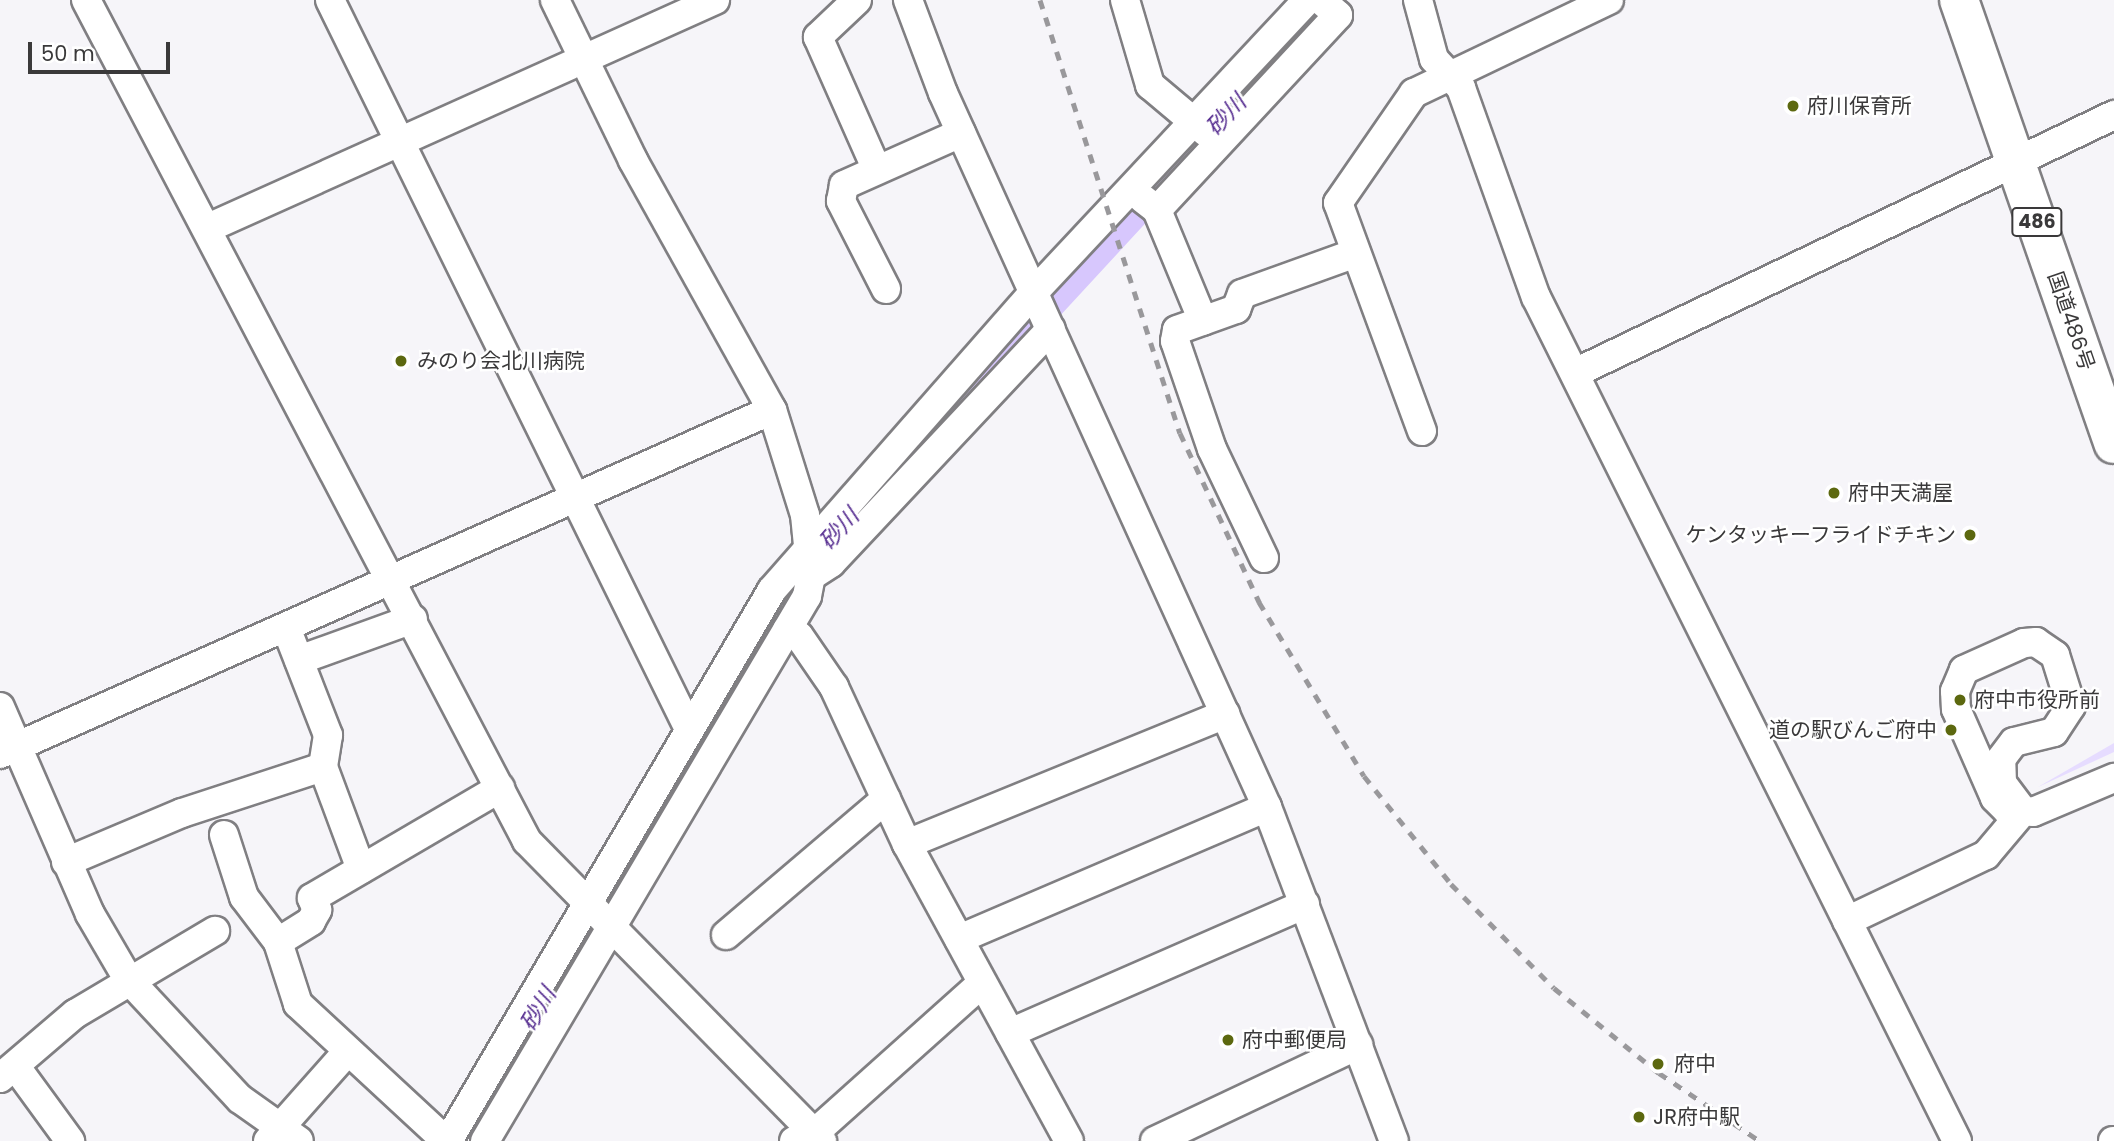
<!DOCTYPE html>
<meta charset="utf-8">
<style>
body{margin:0}
#map{position:relative;width:2114px;height:1141px;overflow:hidden;background:#f6f5f9;font-family:Poppins,"Noto Sans JP",sans-serif}
div>[style]{position:absolute}
[style*='--x']{left:calc(var(--x)*1px);top:calc(var(--y)*1px);width:calc(var(--w)*1px);rotate:calc(var(--a)*1deg)}
.green>*{inset:0;background:#e6dcff}
.river>*{height:33px;margin:-16.5px;padding:0 16.5px;transform-origin:16.5px;border-radius:16.5px;background:#d7c7fd}
.roads{filter:drop-shadow(2px 0 #807f82) drop-shadow(-2px 0 #807f82) drop-shadow(0 2px #807f82) drop-shadow(0 -2px #807f82)}
.minor>*{height:28px;margin:-14px;padding:0 14px;transform-origin:14px;border-radius:14px;background:#fff}
.highway>*{height:38px;margin:-19px;padding:0 19px;transform-origin:19px;border-radius:19px;background:#fff}
.rail>*{height:5px;margin-top:-2.5px;transform-origin:0;background:repeating-linear-gradient(90deg,#99989b 0 9px,transparent 0 18px)}
.dots>*{width:19px;height:19px;translate:-50% -50%;box-sizing:border-box;border:4px solid #fff;border-radius:50%}
span{translate:-50% -50%;white-space:nowrap;text-align:center;line-height:1.15;-webkit-text-stroke:5px #fff;paint-order:stroke}
.shield-label span{padding:2px 5px;background:#fff;border:2px solid;border-radius:5px;-webkit-text-stroke-width:0}
.shield-label{font-size:19px;color:#3a393a;font-weight:700}
.poi-label{font-size:21px;color:#3a393a}
.left{translate:0 -50%;text-align:left}
.right{translate:-100% -50%;text-align:right}
.street-label{font-size:21px;color:#3a393a}
.water-label{font-size:23px;color:#562d90;font-style:italic}
.scale{position:absolute;left:28px;top:42px;width:142px;height:32px;box-sizing:border-box;border:4px solid #3a393a;border-top:0;padding-left:9px;font-size:21px;line-height:24px;white-space:nowrap;color:#3a393a;-webkit-text-stroke:5px #fff;paint-order:stroke}
</style>
<div id="map">
<div class="green">
<div style="clip-path:polygon(2114px 743px,2114px 752px,2038px 787px)"></div>
</div>
<div class="river">
<div style="--x:910;--y:453;--w:616;--a:-47.3"></div>
</div>
<div class="roads">
<div class="minor">
<div style="--x:86;--y:0;--w:950;--a:62.33"></div>
<div style="--x:527;--y:841;--w:421;--a:45.5"></div>
<div style="--x:330;--y:0;--w:813;--a:63.78"></div>
<div style="--x:857;--y:0;--w:54;--a:136.5"></div>
<div style="--x:818;--y:37;--w:145;--a:66.1"></div>
<div style="--x:908;--y:0;--w:99;--a:69.4"></div>
<div style="--x:943;--y:93;--w:784;--a:65.59"></div>
<div style="--x:1267;--y:807;--w:357;--a:69.2"></div>
<div style="--x:1125;--y:0;--w:89;--a:73.6"></div>
<div style="--x:1150;--y:85;--w:73;--a:40"></div>
<div style="--x:1418;--y:0;--w:61;--a:74.8"></div>
<div style="--x:1434;--y:59;--w:40;--a:47"></div>
<div style="--x:1461;--y:88;--w:222;--a:70.3"></div>
<div style="--x:1536;--y:297;--w:943;--a:63.49"></div>
<div style="--x:1143;--y:199;--w:18;--a:38"></div>
<div style="--x:1157;--y:210;--w:120;--a:67.5"></div>
<div style="--x:1157;--y:210;--w:266;--a:-47.1"></div>
<div style="--x:1338;--y:15;--w:23;--a:-139"></div>
<div style="--x:208;--y:228;--w:556;--a:-24.21"></div>
<div style="--x:886;--y:289;--w:99;--a:-117.1"></div>
<div style="--x:841;--y:201;--w:16;--a:-79"></div>
<div style="--x:844;--y:185;--w:128;--a:-24"></div>
<div style="--x:1575;--y:373;--w:598;--a:-25.58"></div>
<div style="--x:1422;--y:431;--w:243;--a:-110.2"></div>
<div style="--x:1338;--y:203;--w:134;--a:-55.4"></div>
<div style="--x:1414;--y:93;--w:216;--a:-25.5"></div>
<div style="--x:1264;--y:558;--w:121;--a:-115.5"></div>
<div style="--x:1212;--y:449;--w:114;--a:-108.9"></div>
<div style="--x:1175;--y:341;--w:11;--a:-80"></div>
<div style="--x:1177;--y:330;--w:63;--a:-19.6"></div>
<div style="--x:1236;--y:309;--w:16;--a:-68"></div>
<div style="--x:1242;--y:294;--w:121;--a:-19.8"></div>
<div style="--x:811;--y:576;--w:24;--a:-33"></div>
<div style="--x:831;--y:563;--w:321;--a:-46.8"></div>
<div style="--x:287;--y:630;--w:113;--a:68.7"></div>
<div style="--x:328;--y:735;--w:32;--a:99"></div>
<div style="--x:323;--y:767;--w:109;--a:69.6"></div>
<div style="--x:787;--y:630;--w:13;--a:27"></div>
<div style="--x:799;--y:636;--w:62;--a:55.5"></div>
<div style="--x:834;--y:687;--w:173;--a:65.1"></div>
<div style="--x:907;--y:844;--w:338;--a:61.4"></div>
<div style="--x:299;--y:660;--w:121;--a:-19.8"></div>
<div style="--x:0;--y:707;--w:226;--a:66.5"></div>
<div style="--x:90;--y:914;--w:75;--a:59.7"></div>
<div style="--x:128;--y:979;--w:164;--a:47"></div>
<div style="--x:240;--y:1099;--w:72;--a:35.4"></div>
<div style="--x:0;--y:754;--w:845;--a:-24.02"></div>
<div style="--x:2023;--y:811;--w:35;--a:-127"></div>
<div style="--x:2002;--y:783;--w:24;--a:-92"></div>
<div style="--x:2001;--y:759;--w:21;--a:-53"></div>
<div style="--x:2014;--y:742;--w:41;--a:-14"></div>
<div style="--x:2054;--y:732;--w:31;--a:-57"></div>
<div style="--x:2071;--y:706;--w:53;--a:-107.4"></div>
<div style="--x:2055;--y:655;--w:23;--a:-146"></div>
<div style="--x:2036;--y:642;--w:12;--a:175"></div>
<div style="--x:2024;--y:643;--w:66;--a:155.8"></div>
<div style="--x:1964;--y:670;--w:23;--a:113"></div>
<div style="--x:1955;--y:691;--w:18;--a:87"></div>
<div style="--x:1956;--y:709;--w:97;--a:66.3"></div>
<div style="--x:1995;--y:798;--w:17;--a:45"></div>
<div style="--x:2007;--y:810;--w:26;--a:4"></div>
<div style="--x:2033;--y:812;--w:88;--a:-22.8"></div>
<div style="--x:224;--y:835;--w:65;--a:72.1"></div>
<div style="--x:244;--y:897;--w:56;--a:52.9"></div>
<div style="--x:907;--y:844;--w:344;--a:-22.2"></div>
<div style="--x:66;--y:862;--w:126;--a:-22.9"></div>
<div style="--x:182;--y:813;--w:148;--a:-18.1"></div>
<div style="--x:1847;--y:921;--w:154;--a:-25.4"></div>
<div style="--x:1986;--y:855;--w:57;--a:-49.9"></div>
<div style="--x:726;--y:935;--w:210;--a:-40.4"></div>
<div style="--x:959;--y:939;--w:335;--a:-23.2"></div>
<div style="--x:1010;--y:1033;--w:322;--a:-23.6"></div>
<div style="--x:16;--y:1067;--w:92;--a:53.9"></div>
<div style="--x:0;--y:1078;--w:99;--a:-40.5"></div>
<div style="--x:75;--y:1014;--w:163;--a:-30.7"></div>
<div style="--x:268;--y:1141;--w:119;--a:-48.4"></div>
<div style="--x:446;--y:1141;--w:202;--a:-137.2"></div>
<div style="--x:298;--y:1004;--w:65;--a:-107.9"></div>
<div style="--x:278;--y:942;--w:39;--a:-32"></div>
<div style="--x:311;--y:921;--w:13;--a:-61"></div>
<div style="--x:317;--y:910;--w:13;--a:-113"></div>
<div style="--x:312;--y:898;--w:218;--a:-30.3"></div>
<div style="--x:448;--y:1141;--w:639;--a:-59.54"></div>
<div style="--x:772;--y:590;--w:400;--a:-48.7"></div>
<div style="--x:1036;--y:290;--w:397;--a:-46.9"></div>
<div style="--x:485;--y:1141;--w:633;--a:-59.42"></div>
<div style="--x:807;--y:596;--w:20;--a:-79"></div>
<div style="--x:811;--y:576;--w:61;--a:-95.6"></div>
<div style="--x:805;--y:515;--w:110;--a:-107.4"></div>
<div style="--x:772;--y:410;--w:286;--a:-119.1"></div>
<div style="--x:633;--y:160;--w:178;--a:-116"></div>
<div style="--x:794;--y:1141;--w:29;--a:-27"></div>
<div style="--x:820;--y:1128;--w:217;--a:-41.8"></div>
<div style="--x:1155;--y:1141;--w:225;--a:-25.3"></div>
<div style="--x:2113;--y:1141;--w:1;--a:0"></div>
</div>
<div class="highway">
<div style="--x:1959;--y:0;--w:470;--a:70.8"></div>
</div>
</div>
<div class="rail">
<div style="--x:1040;--y:0;--w:455;--a:72.1"></div>
<div style="--x:1180;--y:433;--w:187;--a:64.9"></div>
<div style="--x:1259;--y:602;--w:203;--a:58.9"></div>
<div style="--x:1364;--y:776;--w:139;--a:51.1"></div>
<div style="--x:1451;--y:884;--w:146;--a:45.3"></div>
<div style="--x:1554;--y:988;--w:135;--a:39"></div>
<div style="--x:1659;--y:1073;--w:122;--a:34"></div>
</div>
<div class="dots">
<div style="left:1793px;top:106px;background:#5c680f"></div>
<div style="left:401px;top:361px;background:#5c680f"></div>
<div style="left:1834px;top:493px;background:#5c680f"></div>
<div style="left:1970px;top:535px;background:#5c680f"></div>
<div style="left:1960px;top:700px;background:#5c680f"></div>
<div style="left:1951px;top:730px;background:#5c680f"></div>
<div style="left:1228px;top:1040px;background:#5c680f"></div>
<div style="left:1658px;top:1064px;background:#5c680f"></div>
<div style="left:1639px;top:1117px;background:#5c680f"></div>
</div>
<div class="shield-label">
<span style="left:2037px;top:222px">486</span>
</div>
<div class="poi-label">
<span class="left" style="left:1807px;top:106px">府川保育所</span>
<span class="left" style="left:417px;top:361px">みのり会北川病院</span>
<span class="left" style="left:1848px;top:493px">府中天満屋</span>
<span class="right" style="left:1956px;top:535px">ケンタッキーフライドチキン</span>
<span class="left" style="left:1974px;top:700px">府中市役所前</span>
<span class="right" style="left:1937px;top:730px">道の駅びんご府中</span>
<span class="left" style="left:1242px;top:1040px">府中郵便局</span>
<span class="left" style="left:1674px;top:1064px">府中</span>
<span class="left" style="left:1653px;top:1117px">JR府中駅</span>
</div>
<div class="street-label">
<span style="left:2071px;top:321px;rotate:71deg">国道486号</span>
</div>
<div class="water-label">
<span style="left:1226px;top:115px;rotate:-47deg">砂川</span>
<span style="left:839px;top:529px;rotate:-48deg">砂川</span>
<span style="left:538px;top:1009px;rotate:-59deg">砂川</span>
</div>
<div class="scale">50 m</div>
</div>
